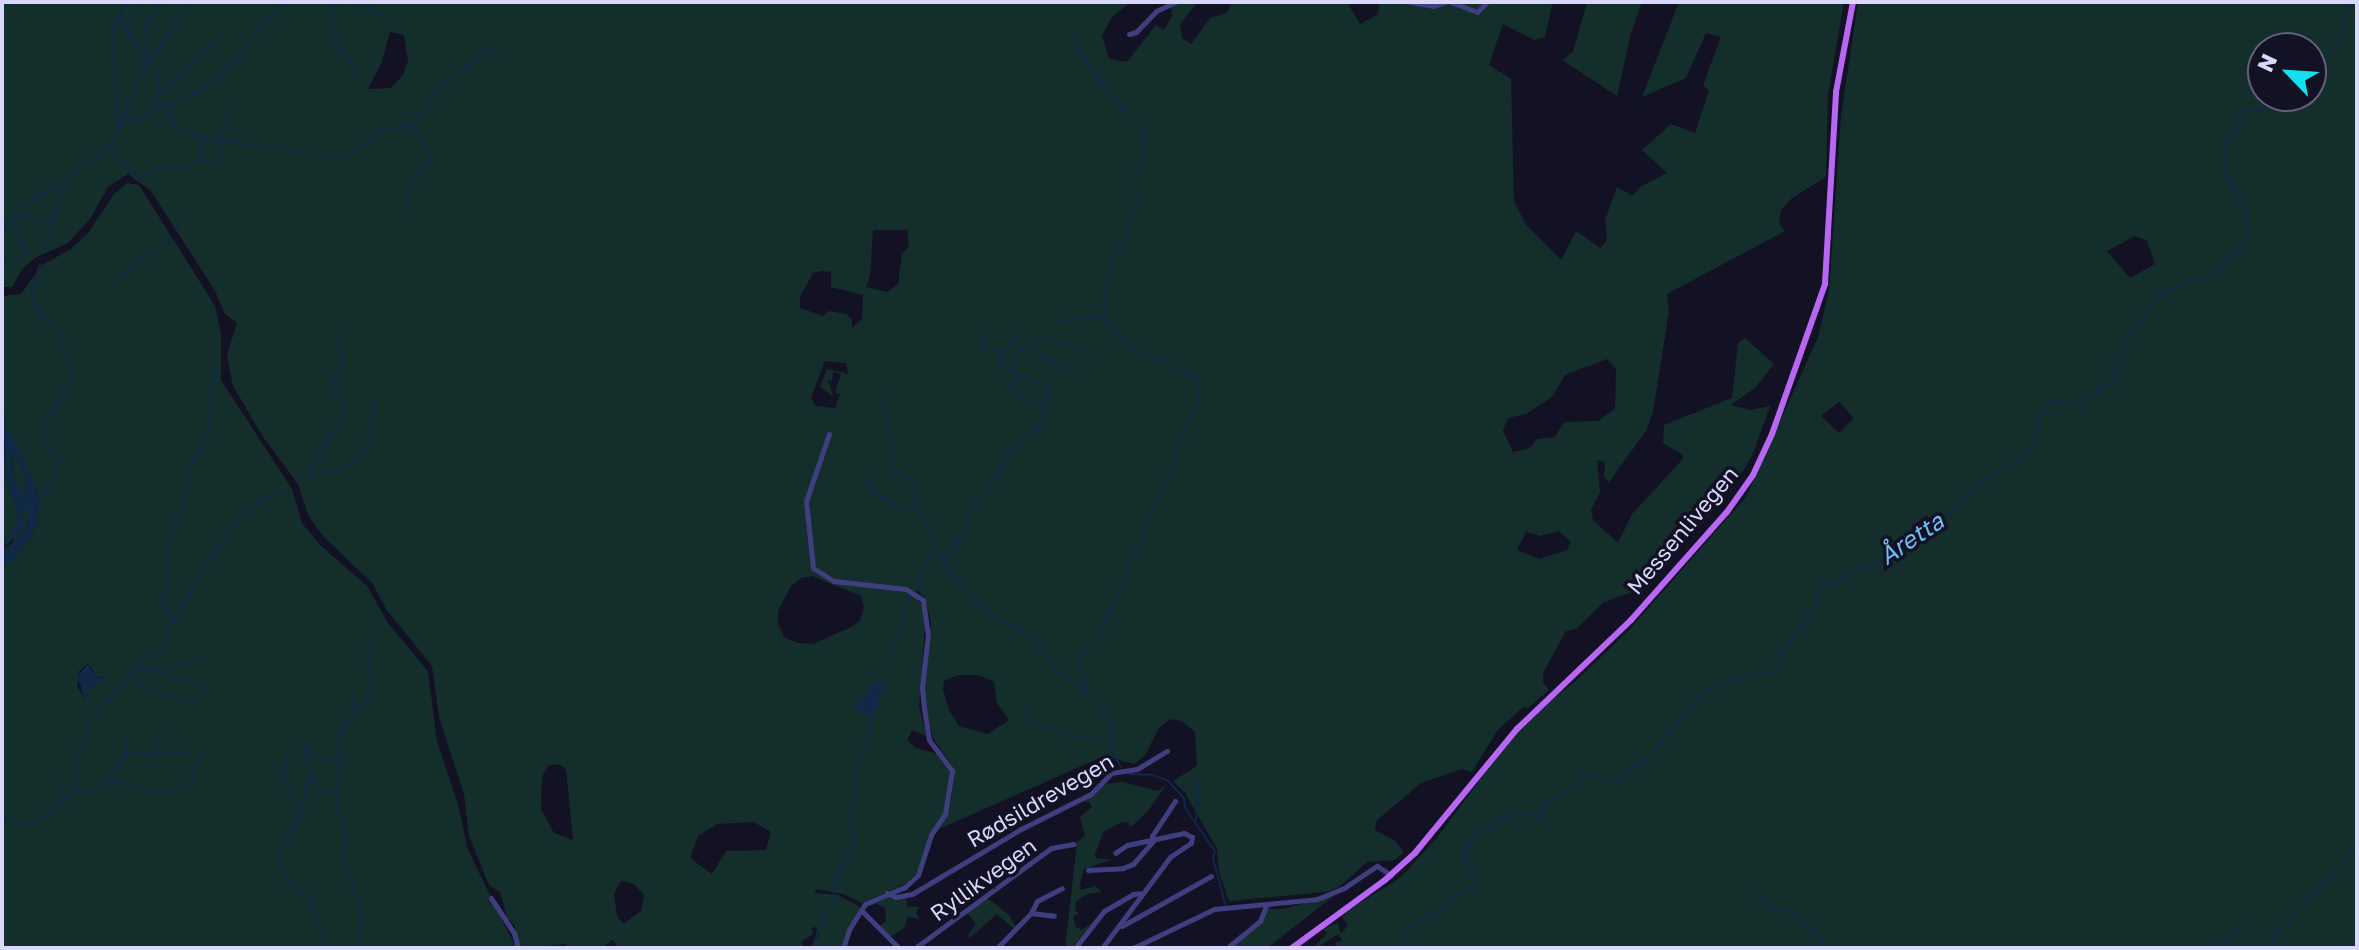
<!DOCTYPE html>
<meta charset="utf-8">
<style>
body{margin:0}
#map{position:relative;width:2359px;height:950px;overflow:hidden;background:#131124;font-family:"Golos Text",sans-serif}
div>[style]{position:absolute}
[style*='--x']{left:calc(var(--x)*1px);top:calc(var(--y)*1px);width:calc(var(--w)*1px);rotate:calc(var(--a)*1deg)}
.green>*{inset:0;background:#142e2c}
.water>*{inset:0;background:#122847}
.stream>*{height:2px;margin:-1px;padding:0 1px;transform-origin:1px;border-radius:1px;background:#122847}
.river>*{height:8px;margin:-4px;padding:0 4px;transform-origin:4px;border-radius:4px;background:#122847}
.minor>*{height:5px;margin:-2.5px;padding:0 2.5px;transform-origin:2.5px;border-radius:2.5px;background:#3f3f80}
.major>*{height:6px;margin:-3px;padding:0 3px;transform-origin:3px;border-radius:3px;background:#b866f4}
span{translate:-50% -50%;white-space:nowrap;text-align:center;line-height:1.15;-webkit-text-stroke:7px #131124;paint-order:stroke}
.street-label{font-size:22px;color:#d9d7fc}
.water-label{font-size:24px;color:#6dbcf4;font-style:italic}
.frame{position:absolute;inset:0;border:4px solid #d9d7fc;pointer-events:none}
.north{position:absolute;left:2247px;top:32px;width:80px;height:80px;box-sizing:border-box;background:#131124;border:2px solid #62607a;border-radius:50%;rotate:295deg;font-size:22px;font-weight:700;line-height:32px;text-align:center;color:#d9d7fc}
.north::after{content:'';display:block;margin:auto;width:28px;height:36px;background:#11e1ed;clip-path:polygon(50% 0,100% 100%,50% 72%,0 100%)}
</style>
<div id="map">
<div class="green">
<div style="clip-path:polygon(evenodd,2px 2px,1130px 2px,1112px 17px,1102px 36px,1109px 59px,1127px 62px,1156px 25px,1164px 30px,1172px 16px,1171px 6px,1161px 2px,1198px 2px,1180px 24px,1182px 38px,1191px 44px,1210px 18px,1227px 13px,1232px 2px,1347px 2px,1360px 24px,1377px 15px,1380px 6px,1374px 2px,1553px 2px,1545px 37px,1535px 40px,1503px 24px,1489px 65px,1511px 79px,1514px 201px,1526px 225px,1561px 260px,1576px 231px,1600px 248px,1607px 240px,1605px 220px,1617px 187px,1633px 196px,1640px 187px,1667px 173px,1642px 150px,1671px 124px,1695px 133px,1709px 91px,1703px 85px,1721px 37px,1706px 33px,1686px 78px,1642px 97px,1679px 2px,1844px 2px,1828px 95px,1826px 177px,1792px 198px,1781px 210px,1779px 223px,1785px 231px,1667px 294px,1669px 311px,1653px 412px,1646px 431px,1609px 482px,1604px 477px,1605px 462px,1597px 460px,1600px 492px,1591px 510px,1593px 520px,1618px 543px,1632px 514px,1682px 460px,1683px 455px,1663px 443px,1664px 425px,1732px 398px,1738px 343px,1745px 338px,1774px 364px,1755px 388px,1731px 405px,1751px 410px,1770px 406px,1752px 456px,1732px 489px,1649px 586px,1604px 602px,1576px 629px,1566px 631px,1543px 673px,1543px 682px,1549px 690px,1528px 708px,1523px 707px,1497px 731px,1472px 772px,1462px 769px,1421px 783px,1376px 821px,1375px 830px,1394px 840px,1404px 852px,1395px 860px,1367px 862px,1339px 887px,1326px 892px,1229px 901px,1219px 873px,1217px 849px,1185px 793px,1173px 781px,1197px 766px,1195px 732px,1182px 721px,1170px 719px,1159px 728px,1145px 755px,1134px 764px,1104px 756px,937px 830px,951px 801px,954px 775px,952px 766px,933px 738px,926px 708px,924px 684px,931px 622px,925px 598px,918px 591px,914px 592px,926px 613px,919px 707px,927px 736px,912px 730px,907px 740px,916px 748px,937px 754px,950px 772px,946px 807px,917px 873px,905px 884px,862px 903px,843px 894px,816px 889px,815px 893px,838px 895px,860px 907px,841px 948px,809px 948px,819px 936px,816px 927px,812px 928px,813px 934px,801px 942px,805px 948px,618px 948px,613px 940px,601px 948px,568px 948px,566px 944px,519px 948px,515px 926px,507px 917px,500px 892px,489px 885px,469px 836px,464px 794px,439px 717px,432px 666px,386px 609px,373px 584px,323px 536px,309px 517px,298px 484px,263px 437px,233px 386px,227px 355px,237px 323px,225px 314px,215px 291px,151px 191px,128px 174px,108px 187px,90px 219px,68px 243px,35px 258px,23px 268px,12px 287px,2px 287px,2px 2px,390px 32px,404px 35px,408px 61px,403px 75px,391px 88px,368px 89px,381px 64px,390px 32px,2px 2px,873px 230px,907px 230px,909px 246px,902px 254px,898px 284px,888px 292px,866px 287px,870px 276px,873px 230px,2px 2px,821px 271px,831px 272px,831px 287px,863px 295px,862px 319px,852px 328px,852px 319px,846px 314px,829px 311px,823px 316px,800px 308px,800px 297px,813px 273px,821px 271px,2px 2px,1607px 359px,1616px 369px,1615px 409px,1598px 421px,1564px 422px,1555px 437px,1537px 439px,1530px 448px,1513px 452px,1503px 431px,1508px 418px,1526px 414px,1552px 397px,1565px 375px,1607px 359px,2px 2px,825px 361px,846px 363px,848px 374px,827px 369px,820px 387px,833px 396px,828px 380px,832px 381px,833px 372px,841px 374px,835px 393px,840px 394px,835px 408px,816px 406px,811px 398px,825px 361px,2px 2px,1559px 531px,1571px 542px,1567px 550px,1539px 559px,1517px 550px,1526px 532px,1540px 536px,1559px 531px,2px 2px,812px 576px,861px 596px,864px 608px,860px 621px,851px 627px,813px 644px,798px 643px,784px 637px,778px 624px,778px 611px,791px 586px,801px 578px,812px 576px,2px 2px,959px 675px,978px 675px,994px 682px,997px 703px,1009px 720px,988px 734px,959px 726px,949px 710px,943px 689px,944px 681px,959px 675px,2px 2px,558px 764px,566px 769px,573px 840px,554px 833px,541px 809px,542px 777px,548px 766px,558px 764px,2px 2px,754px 822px,771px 832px,766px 850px,726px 851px,712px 874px,690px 858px,698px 836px,717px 824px,754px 822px,2px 2px,621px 881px,634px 884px,644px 895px,641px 911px,623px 924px,617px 916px,614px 894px,621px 881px)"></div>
<div style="clip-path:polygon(1587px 2px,1642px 2px,1631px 33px,1617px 96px,1562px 60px,1573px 52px)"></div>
<div style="clip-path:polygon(evenodd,1858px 2px,2357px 2px,2357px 948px,1336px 948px,1335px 943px,1342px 940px,1338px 934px,1318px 947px,1316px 945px,1327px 933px,1322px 928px,1338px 923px,1341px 934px,1348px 925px,1342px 917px,1348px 910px,1400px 878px,1435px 840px,1509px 741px,1535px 713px,1577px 680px,1629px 630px,1746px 497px,1818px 337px,1829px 291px,1841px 116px,1858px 2px,2263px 48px,2311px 48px,2311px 96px,2263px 96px,2263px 48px,1858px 2px,2135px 236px,2147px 241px,2155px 264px,2130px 278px,2107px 251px,2135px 236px,1858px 2px,1839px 402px,1854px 418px,1839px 433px,1821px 416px,1839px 402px)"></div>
<div style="clip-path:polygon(evenodd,127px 183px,139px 185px,215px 306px,221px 333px,221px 380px,292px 489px,302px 523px,320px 545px,367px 586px,388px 623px,428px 671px,437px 741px,459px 808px,468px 850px,516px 948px,2px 948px,2px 565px,11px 562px,32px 535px,38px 515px,36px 489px,6px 432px,2px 404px,2px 296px,21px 294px,42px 265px,71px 249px,88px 233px,114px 194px,127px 183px,88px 663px,97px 677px,106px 678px,90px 688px,85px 699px,77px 686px,79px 671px,88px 663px)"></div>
<div style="clip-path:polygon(2px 426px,7px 480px,19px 516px,10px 540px,2px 546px)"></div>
<div style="clip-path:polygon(10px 448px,22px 467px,30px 509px,27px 528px,2px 556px,2px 551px,12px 543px,24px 508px,15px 487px)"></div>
<div style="clip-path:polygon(1122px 782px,1158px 791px,1166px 785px,1149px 810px,1131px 827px,1127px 822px,1120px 823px,1104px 831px,1095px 854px,1096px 858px,1111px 860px,1084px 869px,1080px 884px,1081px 890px,1095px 886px,1102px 892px,1088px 894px,1076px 901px,1075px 911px,1079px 913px,1073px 917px,1076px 927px,1082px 930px,1092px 923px,1072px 948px,1065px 948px,1077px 843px,1085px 835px,1080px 817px,1092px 807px,1089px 802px,1081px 801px,1103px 784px)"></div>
<div style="clip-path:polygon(1335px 895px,1267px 948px,1231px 948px,1257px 926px,1269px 909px,1283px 909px)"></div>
<div style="clip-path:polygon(883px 896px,906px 898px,907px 906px,919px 907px,916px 913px,920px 919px,908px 917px,904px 928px,890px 937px,880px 926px,886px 921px,885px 908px,877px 904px,865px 907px)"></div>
<div style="clip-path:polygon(986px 897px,1008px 914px,1016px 926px,1014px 929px,997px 914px,970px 938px,968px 935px,976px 924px,967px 913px)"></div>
</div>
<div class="water">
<div style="clip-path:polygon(2px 404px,7px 431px,11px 432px,36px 489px,38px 515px,32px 535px,11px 562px,2px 565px,2px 556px,27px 528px,30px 509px,22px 467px,10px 449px,15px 487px,24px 508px,23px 527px,2px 551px,19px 516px,7px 480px)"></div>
<div style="clip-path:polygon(90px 662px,89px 667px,97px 677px,107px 679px,90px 688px,85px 699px,77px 676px)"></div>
<div style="clip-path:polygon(873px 681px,885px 686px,871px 714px,865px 716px,854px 706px,866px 695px)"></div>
</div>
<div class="stream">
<div style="--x:143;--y:2;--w:31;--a:126"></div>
<div style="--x:125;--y:27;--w:44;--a:58.1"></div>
<div style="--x:337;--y:2;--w:29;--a:106"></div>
<div style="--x:329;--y:30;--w:51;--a:56.9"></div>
<div style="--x:356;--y:2;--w:32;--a:26"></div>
<div style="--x:125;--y:27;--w:17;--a:-103"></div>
<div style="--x:121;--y:10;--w:10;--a:-53"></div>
<div style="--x:1072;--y:41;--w:62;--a:54.8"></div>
<div style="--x:1108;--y:92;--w:54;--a:47.2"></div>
<div style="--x:1145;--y:132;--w:9;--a:77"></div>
<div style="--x:1147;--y:141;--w:41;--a:111.5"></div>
<div style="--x:148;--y:63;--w:38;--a:-95"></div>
<div style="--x:145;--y:25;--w:29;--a:-52"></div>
<div style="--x:2311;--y:73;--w:38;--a:-48"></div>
<div style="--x:2336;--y:45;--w:46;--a:-69.6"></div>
<div style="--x:169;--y:74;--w:10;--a:79"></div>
<div style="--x:157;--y:98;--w:86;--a:-44.5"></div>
<div style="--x:167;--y:104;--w:23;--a:75"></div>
<div style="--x:173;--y:126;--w:30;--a:23"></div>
<div style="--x:201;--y:138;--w:106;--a:7.6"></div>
<div style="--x:156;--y:107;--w:46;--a:-85"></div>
<div style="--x:123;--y:123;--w:82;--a:-22.8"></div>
<div style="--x:199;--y:91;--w:22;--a:-34"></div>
<div style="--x:217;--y:79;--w:103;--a:-48.6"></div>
<div style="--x:118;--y:126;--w:93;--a:-93.7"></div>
<div style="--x:112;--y:33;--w:25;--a:-69"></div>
<div style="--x:109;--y:149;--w:43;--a:44.1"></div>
<div style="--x:140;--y:179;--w:20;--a:-33"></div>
<div style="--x:157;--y:168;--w:23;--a:0"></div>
<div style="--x:180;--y:168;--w:20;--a:-20"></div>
<div style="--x:199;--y:161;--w:18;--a:9"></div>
<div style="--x:217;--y:164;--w:62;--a:-78"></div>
<div style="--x:316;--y:152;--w:17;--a:21"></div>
<div style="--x:332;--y:158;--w:17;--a:-7"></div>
<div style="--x:349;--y:156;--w:44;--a:-36.6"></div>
<div style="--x:384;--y:130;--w:27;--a:-8"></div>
<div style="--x:411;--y:126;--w:44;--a:-52.4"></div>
<div style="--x:438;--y:91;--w:65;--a:-41.3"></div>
<div style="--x:487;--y:48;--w:15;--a:28"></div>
<div style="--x:199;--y:161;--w:22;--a:-74"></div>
<div style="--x:409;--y:215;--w:26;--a:-90"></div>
<div style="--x:409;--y:189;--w:37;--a:-55"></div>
<div style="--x:430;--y:159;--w:22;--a:-112"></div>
<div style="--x:422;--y:139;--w:16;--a:-130"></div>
<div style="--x:14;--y:216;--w:37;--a:6"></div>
<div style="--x:10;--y:222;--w:38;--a:62"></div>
<div style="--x:2;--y:230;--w:18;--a:-49"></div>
<div style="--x:14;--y:216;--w:50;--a:-38.5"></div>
<div style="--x:53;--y:185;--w:9;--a:6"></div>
<div style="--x:176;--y:230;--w:15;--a:-70"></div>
<div style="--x:42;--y:253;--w:71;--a:-71.8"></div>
<div style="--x:64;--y:186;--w:18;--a:-52"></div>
<div style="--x:75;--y:172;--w:44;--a:-35.8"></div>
<div style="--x:111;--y:146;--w:83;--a:-66.5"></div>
<div style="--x:144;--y:70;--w:83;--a:-55.3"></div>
<div style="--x:2;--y:262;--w:16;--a:-7"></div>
<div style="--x:116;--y:281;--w:70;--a:-39.2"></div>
<div style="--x:1058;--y:320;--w:43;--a:-2.7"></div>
<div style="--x:989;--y:332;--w:11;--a:128"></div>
<div style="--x:982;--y:341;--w:6;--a:72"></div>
<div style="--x:984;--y:347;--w:17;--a:13"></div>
<div style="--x:1025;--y:346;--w:63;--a:28.6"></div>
<div style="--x:1013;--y:372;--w:15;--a:-148"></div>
<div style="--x:1000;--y:364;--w:12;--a:-76"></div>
<div style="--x:1003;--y:352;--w:23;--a:-52"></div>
<div style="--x:1018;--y:375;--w:18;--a:112"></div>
<div style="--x:1011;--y:392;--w:35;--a:24"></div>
<div style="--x:890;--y:397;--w:15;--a:122"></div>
<div style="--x:882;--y:410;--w:29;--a:68"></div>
<div style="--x:893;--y:437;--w:31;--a:92"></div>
<div style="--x:892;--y:468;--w:20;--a:30"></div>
<div style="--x:909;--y:478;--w:12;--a:59"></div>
<div style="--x:915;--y:488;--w:22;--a:87"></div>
<div style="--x:916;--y:510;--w:26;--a:50"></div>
<div style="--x:933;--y:530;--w:20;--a:87"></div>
<div style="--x:934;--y:550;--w:18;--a:52"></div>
<div style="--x:866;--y:472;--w:21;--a:67"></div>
<div style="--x:874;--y:491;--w:27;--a:36"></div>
<div style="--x:896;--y:507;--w:19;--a:6"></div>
<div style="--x:310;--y:474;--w:27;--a:-4"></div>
<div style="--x:337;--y:472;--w:16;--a:-30"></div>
<div style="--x:351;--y:464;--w:21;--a:-49"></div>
<div style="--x:365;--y:448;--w:16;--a:-63"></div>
<div style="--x:372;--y:434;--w:35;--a:-87"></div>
<div style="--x:300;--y:480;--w:10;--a:-37"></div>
<div style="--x:308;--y:474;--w:72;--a:-59.9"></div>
<div style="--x:344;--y:412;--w:31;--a:-111"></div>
<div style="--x:333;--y:383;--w:23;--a:-67"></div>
<div style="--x:342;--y:362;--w:30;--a:-96"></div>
<div style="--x:36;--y:504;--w:29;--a:-56"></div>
<div style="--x:52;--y:480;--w:20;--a:-70"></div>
<div style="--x:59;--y:461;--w:17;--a:-126"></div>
<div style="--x:49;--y:447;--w:20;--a:-108"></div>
<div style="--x:43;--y:428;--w:61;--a:-61.8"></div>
<div style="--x:72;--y:374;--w:46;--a:-108.8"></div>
<div style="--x:57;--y:330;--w:21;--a:-139"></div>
<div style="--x:41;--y:316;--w:27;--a:-112"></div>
<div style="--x:31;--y:291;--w:28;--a:-71"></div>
<div style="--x:916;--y:590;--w:8;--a:-50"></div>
<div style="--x:921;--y:584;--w:15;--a:-94"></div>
<div style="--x:920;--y:569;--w:22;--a:-54"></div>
<div style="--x:173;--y:620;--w:24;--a:-120"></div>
<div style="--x:161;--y:599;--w:19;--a:-69"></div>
<div style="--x:168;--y:581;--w:35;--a:-88"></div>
<div style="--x:169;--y:546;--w:27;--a:-77"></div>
<div style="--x:175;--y:520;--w:23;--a:-61"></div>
<div style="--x:186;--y:500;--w:33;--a:-87"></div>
<div style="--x:188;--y:467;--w:24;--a:-52"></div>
<div style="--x:203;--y:448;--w:16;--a:-72"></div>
<div style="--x:208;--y:433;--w:68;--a:-83.3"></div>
<div style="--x:889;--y:659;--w:66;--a:-71.6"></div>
<div style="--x:137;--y:668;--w:16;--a:90"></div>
<div style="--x:137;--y:684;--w:59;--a:18.7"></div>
<div style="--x:140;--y:671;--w:15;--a:-4"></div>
<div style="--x:155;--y:670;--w:50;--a:-15.2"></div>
<div style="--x:159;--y:672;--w:50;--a:19.9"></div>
<div style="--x:1086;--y:691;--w:36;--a:-146"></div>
<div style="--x:1056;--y:671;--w:42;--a:-124.4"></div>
<div style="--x:1032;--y:636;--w:47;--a:-153.4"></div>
<div style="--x:990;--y:615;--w:65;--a:-133.8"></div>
<div style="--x:945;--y:568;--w:9;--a:-90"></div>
<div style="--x:945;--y:559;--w:23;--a:-56"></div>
<div style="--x:958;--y:540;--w:26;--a:-69"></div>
<div style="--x:967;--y:516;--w:44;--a:-52.4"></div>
<div style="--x:994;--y:481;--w:27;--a:-63"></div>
<div style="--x:1006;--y:457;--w:42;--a:-42.1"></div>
<div style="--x:1037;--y:429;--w:36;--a:-71"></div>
<div style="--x:1049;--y:395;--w:9;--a:-103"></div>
<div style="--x:1047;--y:386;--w:35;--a:-158"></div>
<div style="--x:1014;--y:373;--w:7;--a:-90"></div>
<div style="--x:1014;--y:366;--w:27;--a:-63"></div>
<div style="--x:1026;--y:342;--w:23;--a:-10"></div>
<div style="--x:1049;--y:338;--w:43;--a:20.6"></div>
<div style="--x:352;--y:696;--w:19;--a:84"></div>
<div style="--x:1026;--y:710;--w:11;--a:68"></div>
<div style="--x:1030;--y:720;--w:10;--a:29"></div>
<div style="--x:1039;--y:725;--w:36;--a:19"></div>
<div style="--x:1073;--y:737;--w:30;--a:4"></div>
<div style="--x:1103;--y:739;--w:13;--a:32"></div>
<div style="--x:303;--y:749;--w:29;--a:76"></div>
<div style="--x:310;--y:777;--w:23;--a:43"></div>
<div style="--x:327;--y:793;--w:10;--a:0"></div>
<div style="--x:304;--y:749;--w:38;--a:22"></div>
<div style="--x:127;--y:752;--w:25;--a:7"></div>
<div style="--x:152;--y:755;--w:36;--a:-6"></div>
<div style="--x:152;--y:755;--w:29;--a:-61"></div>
<div style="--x:273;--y:764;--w:54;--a:58.7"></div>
<div style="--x:1121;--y:767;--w:16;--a:-120"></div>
<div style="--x:1113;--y:753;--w:16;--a:-83"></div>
<div style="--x:1115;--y:737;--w:8;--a:-140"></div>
<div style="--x:1109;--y:732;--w:10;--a:-73"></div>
<div style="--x:1112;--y:722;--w:29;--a:-124"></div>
<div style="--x:1096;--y:698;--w:11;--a:-142"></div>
<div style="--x:1087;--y:691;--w:35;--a:-103"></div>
<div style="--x:1079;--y:657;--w:22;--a:-43"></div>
<div style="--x:1095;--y:642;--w:36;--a:-63"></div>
<div style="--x:1111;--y:610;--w:230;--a:-67.5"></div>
<div style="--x:1199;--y:398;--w:19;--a:-99"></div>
<div style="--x:1196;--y:379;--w:79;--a:-153.8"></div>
<div style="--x:1125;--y:344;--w:34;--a:-130"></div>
<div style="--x:1103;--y:318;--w:41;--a:-84.4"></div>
<div style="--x:1107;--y:277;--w:51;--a:-65.5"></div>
<div style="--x:1128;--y:231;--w:36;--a:-74"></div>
<div style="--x:1129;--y:774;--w:23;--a:2"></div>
<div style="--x:1152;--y:775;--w:16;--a:18"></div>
<div style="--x:1167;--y:780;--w:25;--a:47"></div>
<div style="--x:1184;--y:798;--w:10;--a:84"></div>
<div style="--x:1185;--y:808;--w:52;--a:55.1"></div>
<div style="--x:1215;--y:851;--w:7;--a:106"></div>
<div style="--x:1213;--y:858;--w:48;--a:75.4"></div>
<div style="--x:51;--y:777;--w:27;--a:56"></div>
<div style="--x:310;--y:777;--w:34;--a:105"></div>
<div style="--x:301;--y:810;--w:47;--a:114.9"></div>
<div style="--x:281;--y:853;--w:17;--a:90"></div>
<div style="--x:281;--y:870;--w:17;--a:59"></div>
<div style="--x:290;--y:885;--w:23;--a:31"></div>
<div style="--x:310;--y:897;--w:53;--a:72.6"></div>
<div style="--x:108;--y:778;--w:52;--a:18.1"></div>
<div style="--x:157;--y:794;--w:34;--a:-17"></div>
<div style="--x:190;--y:784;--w:19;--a:-74"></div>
<div style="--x:195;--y:766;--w:14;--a:-56"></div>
<div style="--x:285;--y:780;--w:27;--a:-84"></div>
<div style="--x:72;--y:791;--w:16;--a:4"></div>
<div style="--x:88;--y:792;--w:21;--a:-31"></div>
<div style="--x:106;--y:781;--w:36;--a:-54"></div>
<div style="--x:127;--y:752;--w:14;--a:-94"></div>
<div style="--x:2;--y:817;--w:28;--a:18"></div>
<div style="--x:29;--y:826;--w:37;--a:-34"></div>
<div style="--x:60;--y:805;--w:25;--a:-50"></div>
<div style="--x:76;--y:786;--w:28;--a:-92"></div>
<div style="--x:75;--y:758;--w:43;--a:-66.4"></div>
<div style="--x:92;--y:719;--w:70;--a:-49.7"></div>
<div style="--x:137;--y:666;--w:32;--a:-35"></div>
<div style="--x:163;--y:648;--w:28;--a:-71"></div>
<div style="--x:172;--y:622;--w:111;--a:-58.6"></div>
<div style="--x:230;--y:527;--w:47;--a:-39.8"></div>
<div style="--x:266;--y:497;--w:22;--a:-18"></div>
<div style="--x:1196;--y:820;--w:42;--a:-85.9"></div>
<div style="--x:1753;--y:892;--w:29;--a:38"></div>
<div style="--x:1776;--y:910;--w:17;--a:7"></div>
<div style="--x:1793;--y:912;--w:38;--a:42"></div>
<div style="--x:1821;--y:937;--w:12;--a:70"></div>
<div style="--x:352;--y:948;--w:12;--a:-48"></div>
<div style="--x:360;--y:939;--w:16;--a:-79"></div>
<div style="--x:363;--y:923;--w:68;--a:-105.3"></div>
<div style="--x:345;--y:857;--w:19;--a:-87"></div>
<div style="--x:346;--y:838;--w:37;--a:-106"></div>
<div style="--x:336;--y:802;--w:44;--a:-82.2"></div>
<div style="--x:342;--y:758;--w:19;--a:-99"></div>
<div style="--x:339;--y:739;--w:14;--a:-69"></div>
<div style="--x:344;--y:726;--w:35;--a:-51"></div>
<div style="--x:366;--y:699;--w:21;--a:-71"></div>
<div style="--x:373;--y:679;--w:23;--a:-105"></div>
<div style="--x:367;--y:657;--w:11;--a:-85"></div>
<div style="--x:368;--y:646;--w:22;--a:-47"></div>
<div style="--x:812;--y:948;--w:33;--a:-70"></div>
<div style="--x:823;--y:917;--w:17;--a:-50"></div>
<div style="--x:834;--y:904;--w:26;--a:-88"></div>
<div style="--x:835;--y:878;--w:38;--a:-60"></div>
<div style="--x:854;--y:845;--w:25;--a:-99"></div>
<div style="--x:850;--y:820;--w:54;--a:-82.6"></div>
<div style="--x:857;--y:766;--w:68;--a:-72.1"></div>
<div style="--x:1242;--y:948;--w:6;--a:-81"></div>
<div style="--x:1401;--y:948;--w:19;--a:-72"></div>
<div style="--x:1407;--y:930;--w:11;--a:-38"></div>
<div style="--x:1416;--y:923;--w:11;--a:-41"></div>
<div style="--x:1424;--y:916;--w:14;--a:-8"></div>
<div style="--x:1438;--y:914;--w:24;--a:-52"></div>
<div style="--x:1453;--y:895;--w:23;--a:-20"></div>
<div style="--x:1475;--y:887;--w:6;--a:-72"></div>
<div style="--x:1477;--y:881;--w:32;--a:-116"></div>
<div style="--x:1463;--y:852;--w:31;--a:-50"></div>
<div style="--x:1483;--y:828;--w:9;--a:0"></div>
<div style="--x:1492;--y:828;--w:28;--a:-35"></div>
<div style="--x:1515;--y:812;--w:26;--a:13"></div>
<div style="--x:1540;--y:818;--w:16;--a:-68"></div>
<div style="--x:1546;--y:803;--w:35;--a:-31"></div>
<div style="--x:1576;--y:785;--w:14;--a:-60"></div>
<div style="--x:1583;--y:773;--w:35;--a:12"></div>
<div style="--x:1617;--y:780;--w:9;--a:-27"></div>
<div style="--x:1625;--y:776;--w:46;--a:-42.4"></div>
<div style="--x:1659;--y:745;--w:69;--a:-50.3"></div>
<div style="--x:1703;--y:692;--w:44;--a:-21.3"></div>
<div style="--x:1744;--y:676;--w:29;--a:-6"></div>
<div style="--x:1773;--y:673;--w:21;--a:-67"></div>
<div style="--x:1781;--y:654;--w:63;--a:-54"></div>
<div style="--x:1818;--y:603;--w:16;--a:-83"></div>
<div style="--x:1820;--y:587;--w:85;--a:-23.6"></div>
<div style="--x:1898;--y:553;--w:21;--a:-55"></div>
<div style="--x:1910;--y:536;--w:52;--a:-31"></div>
<div style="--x:1955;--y:509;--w:26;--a:-53"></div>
<div style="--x:1971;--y:488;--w:65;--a:-31.7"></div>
<div style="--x:2026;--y:454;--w:14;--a:-51"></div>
<div style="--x:2035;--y:443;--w:23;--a:-85"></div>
<div style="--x:2037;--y:420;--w:26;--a:-50"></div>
<div style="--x:2054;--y:400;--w:29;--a:10"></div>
<div style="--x:2083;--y:405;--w:8;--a:-83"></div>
<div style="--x:2084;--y:397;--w:13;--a:-4"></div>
<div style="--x:2097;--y:396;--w:8;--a:-90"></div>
<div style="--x:2097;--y:388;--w:7;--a:-34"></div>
<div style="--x:2103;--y:384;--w:11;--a:0"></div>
<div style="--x:2114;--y:384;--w:6;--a:-90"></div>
<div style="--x:2114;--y:378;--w:7;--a:-34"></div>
<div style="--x:2120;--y:374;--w:8;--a:-166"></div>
<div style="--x:2112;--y:372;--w:7;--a:-98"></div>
<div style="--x:2111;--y:365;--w:12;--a:-31"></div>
<div style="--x:2121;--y:359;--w:7;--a:-98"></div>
<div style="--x:2120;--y:352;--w:69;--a:-56.3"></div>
<div style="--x:2158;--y:295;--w:10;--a:-6"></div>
<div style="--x:2168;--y:294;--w:15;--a:-42"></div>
<div style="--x:2179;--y:284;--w:35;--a:-16"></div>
<div style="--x:2213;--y:274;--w:45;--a:-43.2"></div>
<div style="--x:2246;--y:243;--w:12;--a:-70"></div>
<div style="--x:2250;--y:232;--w:29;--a:-106"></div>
<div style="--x:2242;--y:204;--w:38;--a:-118"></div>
<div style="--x:2224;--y:170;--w:24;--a:-90"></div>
<div style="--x:2224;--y:146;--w:40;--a:-60.3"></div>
<div style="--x:2244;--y:111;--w:29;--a:-6"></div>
<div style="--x:2273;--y:108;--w:9;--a:-69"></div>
<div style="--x:2276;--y:100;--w:9;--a:-27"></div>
<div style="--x:2208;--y:948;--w:14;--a:-45"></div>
<div style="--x:2218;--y:938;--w:13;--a:9"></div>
<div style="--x:2224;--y:948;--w:32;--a:-51"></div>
<div style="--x:2265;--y:948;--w:137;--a:-48"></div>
</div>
<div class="river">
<div style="--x:13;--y:487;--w:33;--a:52"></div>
</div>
<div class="minor">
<div style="--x:1411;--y:2;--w:22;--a:10"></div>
<div style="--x:1433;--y:6;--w:13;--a:-18"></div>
<div style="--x:1451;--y:2;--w:28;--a:21"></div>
<div style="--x:1477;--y:12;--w:14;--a:-45"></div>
<div style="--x:1129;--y:34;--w:7;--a:-16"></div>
<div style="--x:1136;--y:32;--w:29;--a:-46"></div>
<div style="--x:1156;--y:11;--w:21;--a:-25"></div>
<div style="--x:829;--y:434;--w:71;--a:108.9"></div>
<div style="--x:806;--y:501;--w:67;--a:84"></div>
<div style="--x:813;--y:568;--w:25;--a:32"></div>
<div style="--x:834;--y:581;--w:72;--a:6.3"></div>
<div style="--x:906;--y:589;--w:20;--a:33"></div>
<div style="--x:923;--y:600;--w:34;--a:82"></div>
<div style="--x:928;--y:634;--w:53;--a:96.5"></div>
<div style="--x:922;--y:687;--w:21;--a:85"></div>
<div style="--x:924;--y:708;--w:32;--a:81"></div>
<div style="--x:929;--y:740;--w:39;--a:53"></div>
<div style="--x:952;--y:771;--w:44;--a:99.2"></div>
<div style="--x:945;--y:814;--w:25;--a:124"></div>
<div style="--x:931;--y:835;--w:42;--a:108"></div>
<div style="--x:918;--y:875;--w:18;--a:137"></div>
<div style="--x:905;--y:887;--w:43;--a:157"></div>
<div style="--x:865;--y:904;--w:31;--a:122"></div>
<div style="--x:849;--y:930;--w:19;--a:108"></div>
<div style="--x:1088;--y:870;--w:35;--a:-3"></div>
<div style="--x:1123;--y:868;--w:11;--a:-22"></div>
<div style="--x:1133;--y:864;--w:30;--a:-49"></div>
<div style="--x:1153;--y:841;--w:5;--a:-101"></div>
<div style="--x:1152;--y:836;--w:42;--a:-56.7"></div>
<div style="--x:887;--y:893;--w:10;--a:24"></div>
<div style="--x:896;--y:897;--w:16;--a:-11"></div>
<div style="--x:912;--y:894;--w:127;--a:-30.8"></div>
<div style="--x:1021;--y:829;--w:78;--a:-26.6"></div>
<div style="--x:1091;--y:794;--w:29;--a:-46"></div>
<div style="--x:1111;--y:773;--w:26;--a:-9"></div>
<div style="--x:1137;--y:769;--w:35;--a:-31"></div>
<div style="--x:491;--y:898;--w:42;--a:56.7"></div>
<div style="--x:514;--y:933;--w:16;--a:75"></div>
<div style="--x:861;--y:910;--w:54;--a:45"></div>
<div style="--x:1031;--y:913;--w:23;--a:7"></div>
<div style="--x:1122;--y:926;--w:102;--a:-29.3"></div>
<div style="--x:915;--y:948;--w:169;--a:-36.3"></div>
<div style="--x:1051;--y:848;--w:23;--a:-10"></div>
<div style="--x:997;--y:948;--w:49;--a:-45.8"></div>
<div style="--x:1031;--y:913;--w:13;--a:-63"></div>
<div style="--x:1037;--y:901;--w:28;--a:-27"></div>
<div style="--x:1075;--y:948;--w:47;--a:-51.9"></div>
<div style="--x:1104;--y:911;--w:34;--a:-30"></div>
<div style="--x:1133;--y:894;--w:10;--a:-6"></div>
<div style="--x:1102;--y:948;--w:114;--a:-53.2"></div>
<div style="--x:1170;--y:857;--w:25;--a:-34"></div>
<div style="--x:1191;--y:843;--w:6;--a:-81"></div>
<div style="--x:1192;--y:837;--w:9;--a:-153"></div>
<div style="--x:1184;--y:833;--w:58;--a:168.1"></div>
<div style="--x:1127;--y:845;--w:14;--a:146"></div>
<div style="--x:1133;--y:948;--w:90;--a:-25.7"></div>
<div style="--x:1214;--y:909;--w:103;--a:-5.5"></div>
<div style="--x:1317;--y:899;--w:29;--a:-22"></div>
<div style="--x:1344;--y:888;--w:40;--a:-34"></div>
<div style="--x:1377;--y:866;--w:17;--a:33"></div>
<div style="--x:1227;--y:948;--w:43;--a:-39.3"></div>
<div style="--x:1260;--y:921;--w:18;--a:-68"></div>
</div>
<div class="major">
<div style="--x:1292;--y:948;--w:115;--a:-36.2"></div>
<div style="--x:1385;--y:880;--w:40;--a:-42"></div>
<div style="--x:1415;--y:853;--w:161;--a:-50.6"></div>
<div style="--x:1517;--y:729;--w:158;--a:-43.7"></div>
<div style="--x:1631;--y:620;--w:144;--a:-48.4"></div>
<div style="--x:1727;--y:512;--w:45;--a:-54.9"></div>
<div style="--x:1753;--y:475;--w:45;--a:-65.1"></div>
<div style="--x:1772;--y:434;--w:159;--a:-70.5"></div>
<div style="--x:1825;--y:284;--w:192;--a:-86.7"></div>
<div style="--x:1836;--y:92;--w:92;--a:-79.3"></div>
</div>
<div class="street-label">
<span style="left:1682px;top:530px;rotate:-50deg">Messenlivegen</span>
<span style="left:1040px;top:800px;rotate:-30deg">Rødsildrevegen</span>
<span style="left:983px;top:879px;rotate:-36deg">Ryllikvegen</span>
</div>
<div class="water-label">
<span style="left:1911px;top:538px;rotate:-34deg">Åretta</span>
</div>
<div class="frame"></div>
<div class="north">N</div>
</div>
